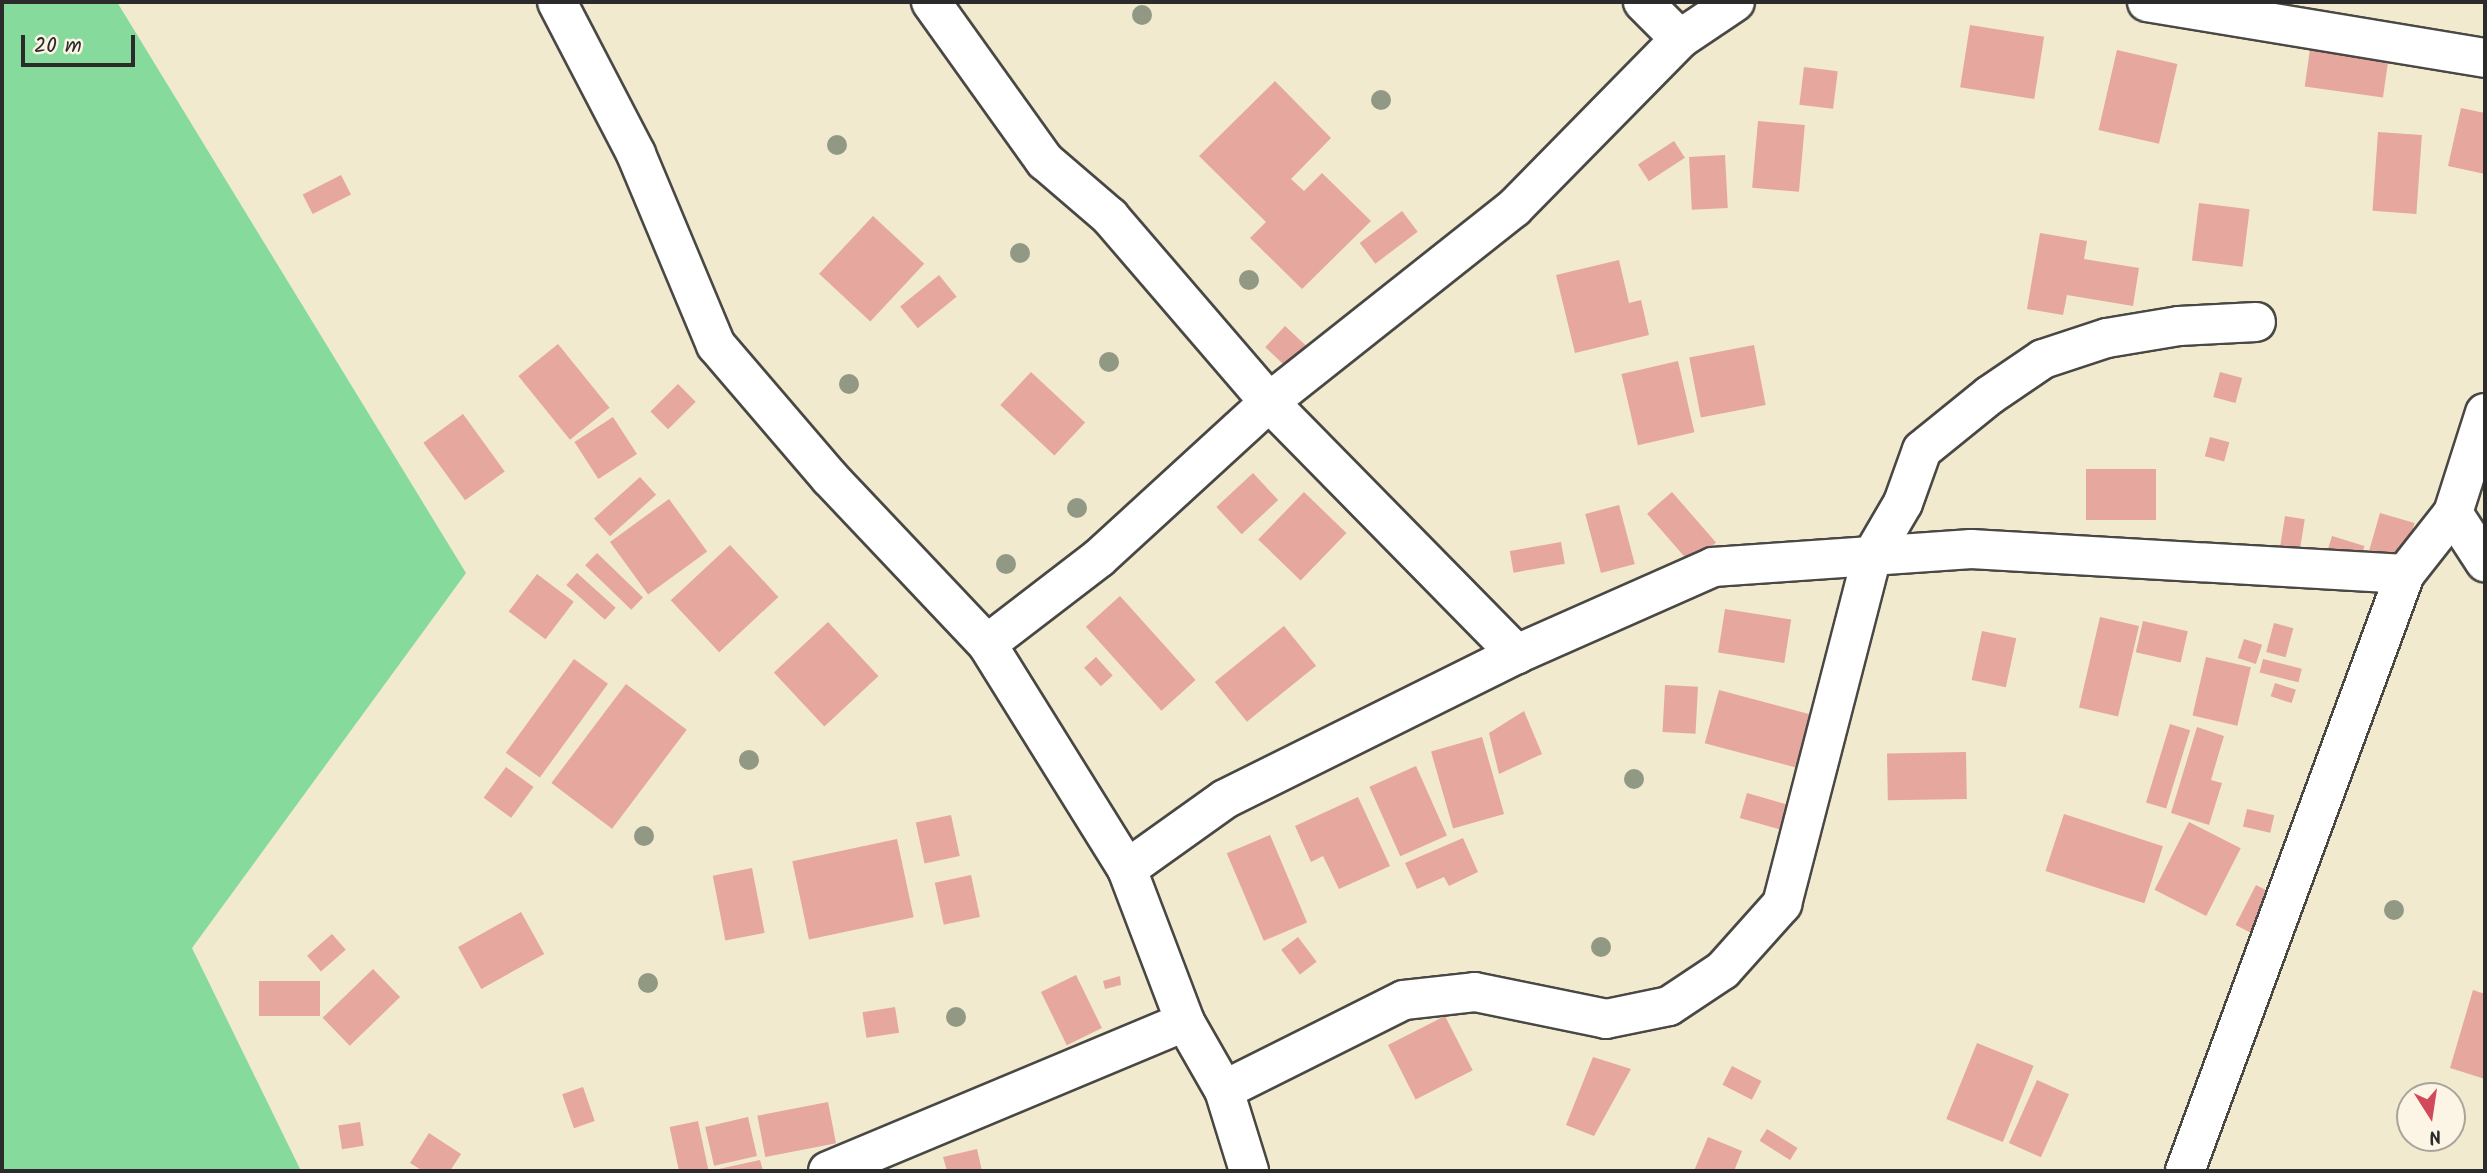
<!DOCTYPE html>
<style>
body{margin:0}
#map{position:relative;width:2487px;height:1173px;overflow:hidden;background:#f1eacf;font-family:Kalam,sans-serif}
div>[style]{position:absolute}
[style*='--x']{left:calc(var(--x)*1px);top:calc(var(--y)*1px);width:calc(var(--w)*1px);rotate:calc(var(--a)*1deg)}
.green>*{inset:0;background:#85da9c}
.building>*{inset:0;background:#e6a79f;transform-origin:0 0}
.roads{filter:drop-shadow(2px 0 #494844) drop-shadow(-2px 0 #494844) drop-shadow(0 2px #494844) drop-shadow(0 -2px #494844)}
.street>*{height:38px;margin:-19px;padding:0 19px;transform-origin:19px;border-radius:19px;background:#fff}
.trees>*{width:20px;height:20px;margin:-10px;border-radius:50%;background:#919984}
span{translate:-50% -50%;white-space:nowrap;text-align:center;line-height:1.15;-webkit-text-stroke:5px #fcf5e5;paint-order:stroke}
.frame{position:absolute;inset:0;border:4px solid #2b2b2b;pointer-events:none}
.north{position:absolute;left:2396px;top:1082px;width:70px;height:70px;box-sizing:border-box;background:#fcf5e5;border:2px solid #a8a49b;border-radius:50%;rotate:168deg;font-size:19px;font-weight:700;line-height:28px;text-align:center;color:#2b2b2b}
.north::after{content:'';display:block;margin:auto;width:24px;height:32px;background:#d1495b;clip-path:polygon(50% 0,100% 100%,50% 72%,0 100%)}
.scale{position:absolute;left:21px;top:35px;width:114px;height:32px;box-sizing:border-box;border:4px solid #2b2b2b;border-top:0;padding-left:9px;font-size:21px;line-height:24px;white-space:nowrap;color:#2b2b2b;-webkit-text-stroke:5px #fcf5e5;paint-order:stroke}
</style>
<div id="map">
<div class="green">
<div style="clip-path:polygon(2px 2px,117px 2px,466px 573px,192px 948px,301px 1171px,2px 1171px)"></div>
</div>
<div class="building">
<div style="left:1970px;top:25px;width:75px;height:63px;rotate:9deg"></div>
<div style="left:2311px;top:42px;width:79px;height:45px;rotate:8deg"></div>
<div style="left:2117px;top:50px;width:62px;height:82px;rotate:13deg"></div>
<div style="left:1804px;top:67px;width:34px;height:38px;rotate:7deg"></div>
<div style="clip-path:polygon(1275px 81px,1331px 138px,1291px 179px,1304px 191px,1322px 173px,1371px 221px,1302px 289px,1250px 238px,1266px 222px,1199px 156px)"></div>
<div style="clip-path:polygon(2461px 108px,2485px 113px,2485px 174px,2448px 166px)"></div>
<div style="left:1758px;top:121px;width:47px;height:67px;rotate:5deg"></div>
<div style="left:2378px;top:132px;width:44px;height:79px;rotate:4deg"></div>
<div style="left:1674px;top:141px;width:20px;height:43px;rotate:57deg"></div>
<div style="left:1725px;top:155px;width:53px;height:36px;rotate:87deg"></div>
<div style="left:341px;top:175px;width:22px;height:43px;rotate:63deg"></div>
<div style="left:2199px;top:203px;width:51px;height:58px;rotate:7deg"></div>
<div style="left:1402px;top:211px;width:26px;height:53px;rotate:53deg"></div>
<div style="left:873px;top:216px;width:70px;height:79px;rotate:43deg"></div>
<div style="clip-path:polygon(2040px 233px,2087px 241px,2084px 259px,2139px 268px,2133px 306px,2067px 295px,2063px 315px,2027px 309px)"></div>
<div style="clip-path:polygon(1619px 260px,1629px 303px,1641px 300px,1649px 335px,1575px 353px,1556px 275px)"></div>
<div style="left:939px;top:275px;width:28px;height:50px;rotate:51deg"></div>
<div style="left:1285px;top:326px;width:38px;height:29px;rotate:43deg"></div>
<div style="left:558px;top:344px;width:82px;height:51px;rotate:51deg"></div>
<div style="left:1754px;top:345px;width:61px;height:66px;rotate:79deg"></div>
<div style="left:1678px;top:361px;width:73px;height:58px;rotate:77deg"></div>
<div style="left:1031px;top:372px;width:74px;height:45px;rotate:43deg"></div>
<div style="left:2220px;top:372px;width:23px;height:26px;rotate:15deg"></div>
<div style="left:678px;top:384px;width:25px;height:39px;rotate:45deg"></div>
<div style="left:463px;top:414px;width:71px;height:49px;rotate:54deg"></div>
<div style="left:613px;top:417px;width:44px;height:46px;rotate:57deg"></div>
<div style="left:2210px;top:437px;width:20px;height:20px;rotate:15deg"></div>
<div style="left:2086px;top:469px;width:70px;height:51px"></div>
<div style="left:1253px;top:473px;width:37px;height:50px;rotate:47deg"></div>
<div style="left:640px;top:477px;width:24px;height:62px;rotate:48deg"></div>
<div style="left:1304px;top:492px;width:59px;height:66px;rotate:44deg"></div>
<div style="left:1672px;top:492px;width:67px;height:33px;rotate:49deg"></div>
<div style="left:669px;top:499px;width:65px;height:73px;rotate:54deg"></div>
<div style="left:1619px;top:505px;width:61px;height:35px;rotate:75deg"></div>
<div style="left:2380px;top:513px;width:36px;height:42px;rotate:16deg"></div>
<div style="left:2285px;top:516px;width:20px;height:31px;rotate:9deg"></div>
<div style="left:2332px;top:536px;width:34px;height:21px;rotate:17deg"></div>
<div style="left:1561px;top:542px;width:22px;height:52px;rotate:80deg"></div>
<div style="left:730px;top:545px;width:71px;height:81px;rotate:47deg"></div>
<div style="left:597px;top:553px;width:64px;height:17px;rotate:44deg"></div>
<div style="left:577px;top:573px;width:52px;height:16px;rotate:42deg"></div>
<div style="left:537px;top:574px;width:46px;height:47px;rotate:37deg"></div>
<div style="left:1120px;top:596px;width:113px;height:46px;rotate:48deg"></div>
<div style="left:1725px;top:609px;width:67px;height:44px;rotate:9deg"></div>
<div style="left:2100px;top:617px;width:40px;height:93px;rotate:13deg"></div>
<div style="left:2143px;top:621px;width:46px;height:32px;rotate:13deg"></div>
<div style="left:828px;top:622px;width:74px;height:74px;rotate:47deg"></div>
<div style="left:2274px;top:623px;width:20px;height:30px;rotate:15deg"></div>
<div style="left:1284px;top:626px;width:51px;height:89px;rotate:51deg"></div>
<div style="left:1982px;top:631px;width:35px;height:50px;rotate:12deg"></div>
<div style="left:2244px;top:639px;width:19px;height:20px;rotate:18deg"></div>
<div style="left:1096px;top:657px;width:25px;height:16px;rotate:48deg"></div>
<div style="left:2206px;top:657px;width:46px;height:60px;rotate:13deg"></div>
<div style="left:574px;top:659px;width:42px;height:116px;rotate:36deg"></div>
<div style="left:2263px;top:659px;width:40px;height:14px;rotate:14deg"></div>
<div style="left:2275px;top:683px;width:22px;height:14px;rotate:18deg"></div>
<div style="left:626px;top:684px;width:76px;height:124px;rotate:37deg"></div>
<div style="left:1665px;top:685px;width:33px;height:47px;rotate:3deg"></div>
<div style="left:1719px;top:690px;width:98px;height:55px;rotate:15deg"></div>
<div style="clip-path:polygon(1524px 711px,1542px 754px,1499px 774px,1489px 733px)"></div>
<div style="left:2170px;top:724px;width:21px;height:82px;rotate:17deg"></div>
<div style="clip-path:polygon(2197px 727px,2224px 736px,2211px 780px,2222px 783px,2209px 825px,2171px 813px)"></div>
<div style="left:1482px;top:737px;width:80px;height:53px;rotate:74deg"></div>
<div style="left:1966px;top:752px;width:47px;height:79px;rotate:89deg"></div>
<div style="left:1416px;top:766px;width:76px;height:51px;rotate:66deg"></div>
<div style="left:506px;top:767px;width:34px;height:38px;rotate:36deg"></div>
<div style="left:1747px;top:793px;width:41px;height:26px;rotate:16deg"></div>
<div style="clip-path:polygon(1358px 797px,1390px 866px,1339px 889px,1323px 856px,1311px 862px,1295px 826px)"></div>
<div style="left:2247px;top:809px;width:28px;height:18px;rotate:13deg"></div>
<div style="left:2064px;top:814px;width:104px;height:60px;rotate:18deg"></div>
<div style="left:951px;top:815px;width:42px;height:36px;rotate:78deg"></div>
<div style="left:2189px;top:822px;width:58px;height:76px;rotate:27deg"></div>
<div style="left:1270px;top:835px;width:95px;height:47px;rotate:67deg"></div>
<div style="clip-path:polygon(1463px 838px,1478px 872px,1449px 886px,1444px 877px,1417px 889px,1405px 863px)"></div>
<div style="left:897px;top:839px;width:80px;height:107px;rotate:78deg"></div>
<div style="left:752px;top:868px;width:66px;height:40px;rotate:79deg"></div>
<div style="left:971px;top:875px;width:43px;height:37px;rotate:78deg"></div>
<div style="left:2256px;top:885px;width:28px;height:45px;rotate:27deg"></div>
<div style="left:521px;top:912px;width:48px;height:72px;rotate:61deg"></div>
<div style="left:332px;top:934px;width:21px;height:33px;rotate:49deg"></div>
<div style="left:1298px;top:937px;width:31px;height:21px;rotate:53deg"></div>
<div style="left:373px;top:969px;width:39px;height:70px;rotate:46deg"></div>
<div style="left:1076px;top:975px;width:59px;height:39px;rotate:64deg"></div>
<div style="clip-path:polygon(1120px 976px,1121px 985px,1105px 989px,1103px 981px)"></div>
<div style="left:259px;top:981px;width:61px;height:35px"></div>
<div style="clip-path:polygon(2473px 990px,2485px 994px,2485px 1079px,2450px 1068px)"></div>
<div style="left:895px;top:1007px;width:26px;height:33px;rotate:81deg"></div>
<div style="left:1445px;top:1016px;width:61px;height:64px;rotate:63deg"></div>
<div style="left:1977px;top:1043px;width:61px;height:82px;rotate:22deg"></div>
<div style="clip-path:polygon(1593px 1057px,1631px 1069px,1594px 1136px,1566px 1125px)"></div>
<div style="left:1732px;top:1066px;width:33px;height:21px;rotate:27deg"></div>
<div style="left:2037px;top:1080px;width:35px;height:69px;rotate:24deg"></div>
<div style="left:583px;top:1087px;width:36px;height:22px;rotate:71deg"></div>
<div style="left:828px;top:1102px;width:42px;height:72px;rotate:79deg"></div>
<div style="left:748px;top:1117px;width:40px;height:44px;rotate:77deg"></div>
<div style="left:698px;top:1121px;width:51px;height:29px;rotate:78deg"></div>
<div style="left:360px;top:1122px;width:24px;height:22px;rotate:81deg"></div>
<div style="left:1767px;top:1129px;width:36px;height:14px;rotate:32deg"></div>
<div style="clip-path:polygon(429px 1133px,461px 1154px,450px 1171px,423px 1171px,410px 1163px)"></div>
<div style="clip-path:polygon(1708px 1137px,1742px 1151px,1734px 1171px,1694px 1171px)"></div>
<div style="clip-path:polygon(977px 1149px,982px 1171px,947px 1171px,943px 1157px)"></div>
<div style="clip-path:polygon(760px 1160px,763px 1171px,714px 1171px,714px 1170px)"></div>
</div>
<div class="roads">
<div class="street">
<div style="--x:557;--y:2;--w:171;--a:62.5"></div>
<div style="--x:636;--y:154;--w:207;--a:67.3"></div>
<div style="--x:716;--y:345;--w:175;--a:49.4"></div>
<div style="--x:830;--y:478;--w:228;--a:46.6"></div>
<div style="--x:987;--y:644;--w:265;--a:58.1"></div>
<div style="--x:1127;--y:869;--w:164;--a:69.2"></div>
<div style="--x:1185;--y:1022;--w:78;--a:60.2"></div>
<div style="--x:1224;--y:1090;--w:85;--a:72.8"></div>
<div style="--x:931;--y:2;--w:196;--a:54.4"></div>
<div style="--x:1045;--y:161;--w:86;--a:40.7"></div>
<div style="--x:1110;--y:217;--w:244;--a:49.3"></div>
<div style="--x:1269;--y:402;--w:354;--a:45.5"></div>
<div style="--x:1643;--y:2;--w:52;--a:45"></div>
<div style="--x:2147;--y:2;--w:343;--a:9.4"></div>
<div style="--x:2453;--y:513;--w:59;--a:56.9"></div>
<div style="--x:987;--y:644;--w:141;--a:-37.5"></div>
<div style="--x:1099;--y:558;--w:231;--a:-42.5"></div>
<div style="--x:1269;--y:402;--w:313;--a:-38.4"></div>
<div style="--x:1514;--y:208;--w:237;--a:-45.5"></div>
<div style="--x:1680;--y:39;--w:66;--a:-33.9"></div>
<div style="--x:1127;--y:869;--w:120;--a:-35.5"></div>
<div style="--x:1225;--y:799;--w:326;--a:-26.4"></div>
<div style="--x:1517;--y:654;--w:214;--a:-23.9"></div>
<div style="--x:1713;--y:567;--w:259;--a:-4"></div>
<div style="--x:1971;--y:549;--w:435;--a:3.3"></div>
<div style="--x:1224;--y:1090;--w:201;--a:-26.6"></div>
<div style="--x:1404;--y:1000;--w:71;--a:-6.4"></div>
<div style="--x:1475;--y:992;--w:134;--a:11.6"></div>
<div style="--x:1606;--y:1019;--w:64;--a:-11.7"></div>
<div style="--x:1669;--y:1006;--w:65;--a:-33.7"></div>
<div style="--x:1723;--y:970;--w:89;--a:-48.2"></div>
<div style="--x:1782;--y:904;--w:359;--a:-75.5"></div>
<div style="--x:1872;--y:556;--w:61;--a:-59.7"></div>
<div style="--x:1903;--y:503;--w:56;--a:-70.3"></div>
<div style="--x:1922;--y:450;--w:87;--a:-39"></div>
<div style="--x:1990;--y:395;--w:64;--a:-34.2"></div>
<div style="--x:2043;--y:359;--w:67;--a:-18.2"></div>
<div style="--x:2107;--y:338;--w:73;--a:-9.5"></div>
<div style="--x:2179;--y:326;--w:77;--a:-3"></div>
<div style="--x:828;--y:1171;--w:387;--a:-22.7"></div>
<div style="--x:2185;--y:1171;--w:636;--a:-69.77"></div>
<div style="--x:2405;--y:574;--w:78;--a:-51.8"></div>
<div style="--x:2453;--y:513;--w:105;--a:-72.3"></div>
</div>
</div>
<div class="trees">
<div style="left:1142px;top:15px"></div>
<div style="left:1381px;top:100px"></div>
<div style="left:837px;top:145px"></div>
<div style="left:1020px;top:253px"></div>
<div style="left:1249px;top:280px"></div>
<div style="left:1109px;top:362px"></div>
<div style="left:849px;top:384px"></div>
<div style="left:1077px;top:508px"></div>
<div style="left:1006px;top:564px"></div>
<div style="left:749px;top:760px"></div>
<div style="left:1634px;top:779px"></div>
<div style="left:644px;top:836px"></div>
<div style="left:2394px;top:910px"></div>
<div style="left:1601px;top:947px"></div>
<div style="left:648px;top:983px"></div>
<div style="left:956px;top:1017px"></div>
</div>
<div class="frame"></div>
<div class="north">N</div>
<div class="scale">20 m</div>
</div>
